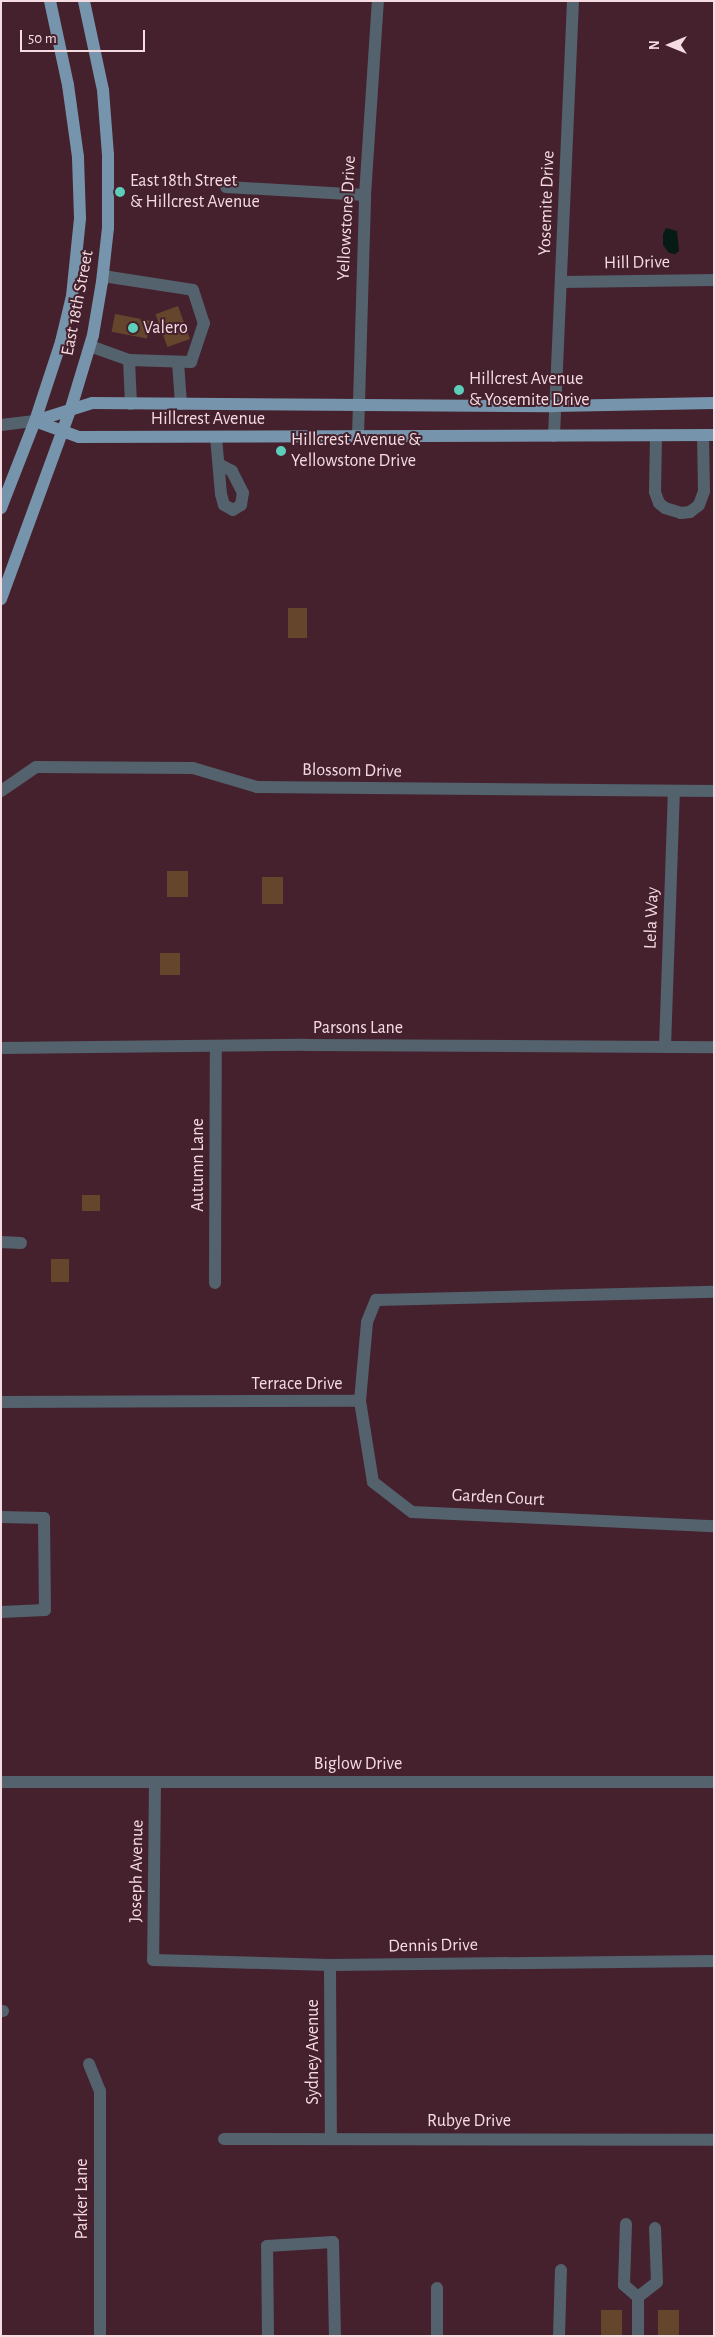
<!DOCTYPE html>
<style>
body{margin:0}
#map{position:relative;width:715px;height:2337px;overflow:hidden;background:#45212d;font-family:"Alegreya Sans",sans-serif}
div>[style]{position:absolute}
[style*='--x']{left:calc(var(--x)*1px);top:calc(var(--y)*1px);width:calc(var(--w)*1px);rotate:calc(var(--a)*1deg)}
.water>*{inset:0;background:#061a16}
.building>*{inset:0;background:#65462c;transform-origin:0 0}
.minor>*{height:12px;margin:-6px;padding:0 6px;transform-origin:6px;border-radius:6px;background:#53626d}
.major>*{height:12px;margin:-6px;padding:0 6px;transform-origin:6px;border-radius:6px;background:#7695ac}
.dots>*{width:14px;height:14px;translate:-50% -50%;box-sizing:border-box;border:2px solid #45212d;border-radius:50%}
span{translate:-50% -50%;white-space:nowrap;text-align:center;line-height:1.15;-webkit-text-stroke:4px #45212d;paint-order:stroke}
.poi-label{font-size:18px;color:#f5dce3}
.left{translate:0 -50%;text-align:left}
.street-label{font-size:18px;color:#f5dce3}
.frame{position:absolute;inset:0;border:2px solid #f5dce3;pointer-events:none}
.north{position:absolute;left:645px;top:20px;width:50px;height:50px;-webkit-text-stroke:4px #45212d;paint-order:stroke;rotate:270deg;font-size:14px;font-weight:700;line-height:20px;text-align:center;color:#f5dce3}
.north::after{content:'';display:block;margin:auto;width:18px;height:22px;background:#f5dce3;clip-path:polygon(50% 0,100% 100%,50% 72%,0 100%)}
.scale{position:absolute;left:20px;top:30px;width:125px;height:22px;box-sizing:border-box;border:2px solid #f5dce3;border-top:0;padding-left:6px;font-size:15px;line-height:18px;white-space:nowrap;color:#f5dce3;-webkit-text-stroke:4px #45212d;paint-order:stroke}
</style>
<div id="map">
<div class="water">
<div style="clip-path:polygon(666px 228px,677px 231px,679px 251px,675px 254px,669px 253px,663px 245px,663px 234px)"></div>
</div>
<div class="building">
<div style="left:178px;top:306px;width:35px;height:24px;rotate:70deg"></div>
<div style="left:115px;top:314px;width:36px;height:18px;rotate:11deg"></div>
<div style="left:307px;top:608px;width:30px;height:19px;rotate:90deg"></div>
<div style="left:167px;top:871px;width:21px;height:26px"></div>
<div style="left:262px;top:877px;width:21px;height:27px"></div>
<div style="left:160px;top:953px;width:20px;height:22px"></div>
<div style="left:82px;top:1195px;width:18px;height:16px"></div>
<div style="left:51px;top:1259px;width:18px;height:23px"></div>
<div style="left:622px;top:2310px;width:26px;height:21px;rotate:90deg"></div>
<div style="left:658px;top:2310px;width:21px;height:26px"></div>
</div>
<div class="minor">
<div style="--x:226;--y:187;--w:139;--a:3.3"></div>
<div style="--x:103;--y:276;--w:91;--a:8.8"></div>
<div style="--x:193;--y:290;--w:35;--a:72"></div>
<div style="--x:204;--y:323;--w:41;--a:108.4"></div>
<div style="--x:191;--y:362;--w:62;--a:-178.2"></div>
<div style="--x:129;--y:360;--w:44;--a:87.4"></div>
<div style="--x:562;--y:282;--w:152;--a:-0.8"></div>
<div style="--x:90;--y:346;--w:41;--a:19.7"></div>
<div style="--x:178;--y:362;--w:42;--a:85.9"></div>
<div style="--x:1;--y:425;--w:34;--a:-7"></div>
<div style="--x:656;--y:435;--w:57;--a:91"></div>
<div style="--x:655;--y:492;--w:12;--a:70"></div>
<div style="--x:659;--y:503;--w:8;--a:40"></div>
<div style="--x:665;--y:508;--w:17;--a:17"></div>
<div style="--x:681;--y:513;--w:9;--a:-6"></div>
<div style="--x:690;--y:512;--w:11;--a:-38"></div>
<div style="--x:699;--y:505;--w:15;--a:-70"></div>
<div style="--x:704;--y:491;--w:56;--a:-91"></div>
<div style="--x:358;--y:436;--w:241;--a:-88.3"></div>
<div style="--x:365;--y:195;--w:194;--a:-86.2"></div>
<div style="--x:554;--y:436;--w:435;--a:-87.5"></div>
<div style="--x:216;--y:437;--w:57;--a:85"></div>
<div style="--x:221;--y:494;--w:11;--a:75"></div>
<div style="--x:224;--y:505;--w:10;--a:29"></div>
<div style="--x:233;--y:510;--w:9;--a:-32"></div>
<div style="--x:241;--y:505;--w:12;--a:-81"></div>
<div style="--x:243;--y:493;--w:25;--a:-117"></div>
<div style="--x:232;--y:471;--w:15;--a:-152"></div>
<div style="--x:1;--y:791;--w:42;--a:-34.4"></div>
<div style="--x:36;--y:767;--w:157;--a:0.4"></div>
<div style="--x:193;--y:768;--w:67;--a:16.5"></div>
<div style="--x:257;--y:787;--w:457;--a:0.5"></div>
<div style="--x:665;--y:1047;--w:256;--a:-88"></div>
<div style="--x:1;--y:1048;--w:305;--a:-0.6"></div>
<div style="--x:306;--y:1045;--w:408;--a:0.3"></div>
<div style="--x:1;--y:1242;--w:20;--a:3"></div>
<div style="--x:215;--y:1283;--w:236;--a:-89.8"></div>
<div style="--x:360;--y:1401;--w:82;--a:80.9"></div>
<div style="--x:373;--y:1482;--w:49;--a:37.6"></div>
<div style="--x:412;--y:1512;--w:302;--a:2.7"></div>
<div style="--x:1;--y:1402;--w:359;--a:-0.2"></div>
<div style="--x:360;--y:1401;--w:79;--a:-84.9"></div>
<div style="--x:367;--y:1322;--w:24;--a:-68"></div>
<div style="--x:376;--y:1300;--w:338;--a:-1.4"></div>
<div style="--x:1;--y:1517;--w:43;--a:1.3"></div>
<div style="--x:44;--y:1518;--w:92;--a:89.4"></div>
<div style="--x:45;--y:1610;--w:44;--a:177.4"></div>
<div style="--x:1;--y:1782;--w:713;--a:0"></div>
<div style="--x:155;--y:1782;--w:178;--a:90.6"></div>
<div style="--x:153;--y:1960;--w:177;--a:1.6"></div>
<div style="--x:330;--y:1965;--w:384;--a:-0.6"></div>
<div style="--x:330;--y:1965;--w:173;--a:89.7"></div>
<div style="--x:1;--y:2011;--w:2;--a:0"></div>
<div style="--x:89;--y:2064;--w:29;--a:68"></div>
<div style="--x:100;--y:2091;--w:245;--a:90"></div>
<div style="--x:224;--y:2139;--w:490;--a:0.1"></div>
<div style="--x:626;--y:2224;--w:61;--a:91.9"></div>
<div style="--x:624;--y:2285;--w:18;--a:41"></div>
<div style="--x:638;--y:2297;--w:39;--a:90"></div>
<div style="--x:437;--y:2288;--w:48;--a:90"></div>
<div style="--x:638;--y:2297;--w:24;--a:-38"></div>
<div style="--x:657;--y:2282;--w:54;--a:-92.1"></div>
<div style="--x:268;--y:2336;--w:90;--a:-90.6"></div>
<div style="--x:267;--y:2246;--w:66;--a:-3.5"></div>
<div style="--x:333;--y:2242;--w:94;--a:88.8"></div>
<div style="--x:559;--y:2336;--w:66;--a:-88.3"></div>
</div>
<div class="major">
<div style="--x:35;--y:421;--w:47;--a:20"></div>
<div style="--x:79;--y:437;--w:635;--a:-0.18"></div>
<div style="--x:35;--y:421;--w:60;--a:-17.5"></div>
<div style="--x:92;--y:403;--w:462;--a:0.4"></div>
<div style="--x:554;--y:406;--w:160;--a:-1.1"></div>
<div style="--x:1;--y:508;--w:93;--a:-68.7"></div>
<div style="--x:35;--y:421;--w:83;--a:-71.8"></div>
<div style="--x:61;--y:342;--w:47;--a:-76.6"></div>
<div style="--x:72;--y:296;--w:78;--a:-84.1"></div>
<div style="--x:80;--y:218;--w:61;--a:-91.9"></div>
<div style="--x:78;--y:157;--w:73;--a:-97.9"></div>
<div style="--x:68;--y:85;--w:86;--a:-102.1"></div>
<div style="--x:1;--y:599;--w:203;--a:-69.9"></div>
<div style="--x:71;--y:408;--w:76;--a:-73.2"></div>
<div style="--x:93;--y:335;--w:54;--a:-80.4"></div>
<div style="--x:102;--y:282;--w:54;--a:-83.7"></div>
<div style="--x:108;--y:228;--w:73;--a:-90"></div>
<div style="--x:108;--y:155;--w:65;--a:-94.4"></div>
<div style="--x:103;--y:90;--w:91;--a:-102.1"></div>
</div>
<div class="dots">
<div style="left:120px;top:192px;background:#5dceb9"></div>
<div style="left:133px;top:328px;background:#5dceb9"></div>
<div style="left:459px;top:390px;background:#5dceb9"></div>
<div style="left:281px;top:451px;background:#5dceb9"></div>
</div>
<div class="poi-label">
<span class="left" style="left:130px;top:192px">East 18th Street<br>&amp; Hillcrest Avenue</span>
<span class="left" style="left:143px;top:328px">Valero</span>
<span class="left" style="left:469px;top:390px">Hillcrest Avenue<br>&amp; Yosemite Drive</span>
<span class="left" style="left:291px;top:451px">Hillcrest Avenue &amp;<br>Yellowstone Drive</span>
</div>
<div class="street-label">
<span style="left:547px;top:203px;rotate:-88deg">Yosemite Drive</span>
<span style="left:347px;top:218px;rotate:-87deg">Yellowstone Drive</span>
<span style="left:637px;top:263px;rotate:-1deg">Hill Drive</span>
<span style="left:78px;top:303px;rotate:-79deg">East 18th Street</span>
<span style="left:208px;top:419px">Hillcrest Avenue</span>
<span style="left:352px;top:771px;rotate:1deg">Blossom Drive</span>
<span style="left:652px;top:918px;rotate:-88deg">Lela Way</span>
<span style="left:358px;top:1028px">Parsons Lane</span>
<span style="left:198px;top:1165px;rotate:-90deg">Autumn Lane</span>
<span style="left:297px;top:1384px">Terrace Drive</span>
<span style="left:498px;top:1498px;rotate:3deg">Garden Court</span>
<span style="left:358px;top:1764px">Biglow Drive</span>
<span style="left:137px;top:1871px;rotate:-89deg">Joseph Avenue</span>
<span style="left:433px;top:1946px;rotate:-1deg">Dennis Drive</span>
<span style="left:313px;top:2052px;rotate:-90deg">Sydney Avenue</span>
<span style="left:469px;top:2121px">Rubye Drive</span>
<span style="left:82px;top:2199px;rotate:-90deg">Parker Lane</span>
</div>
<div class="frame"></div>
<div class="north">N</div>
<div class="scale">50 m</div>
</div>
